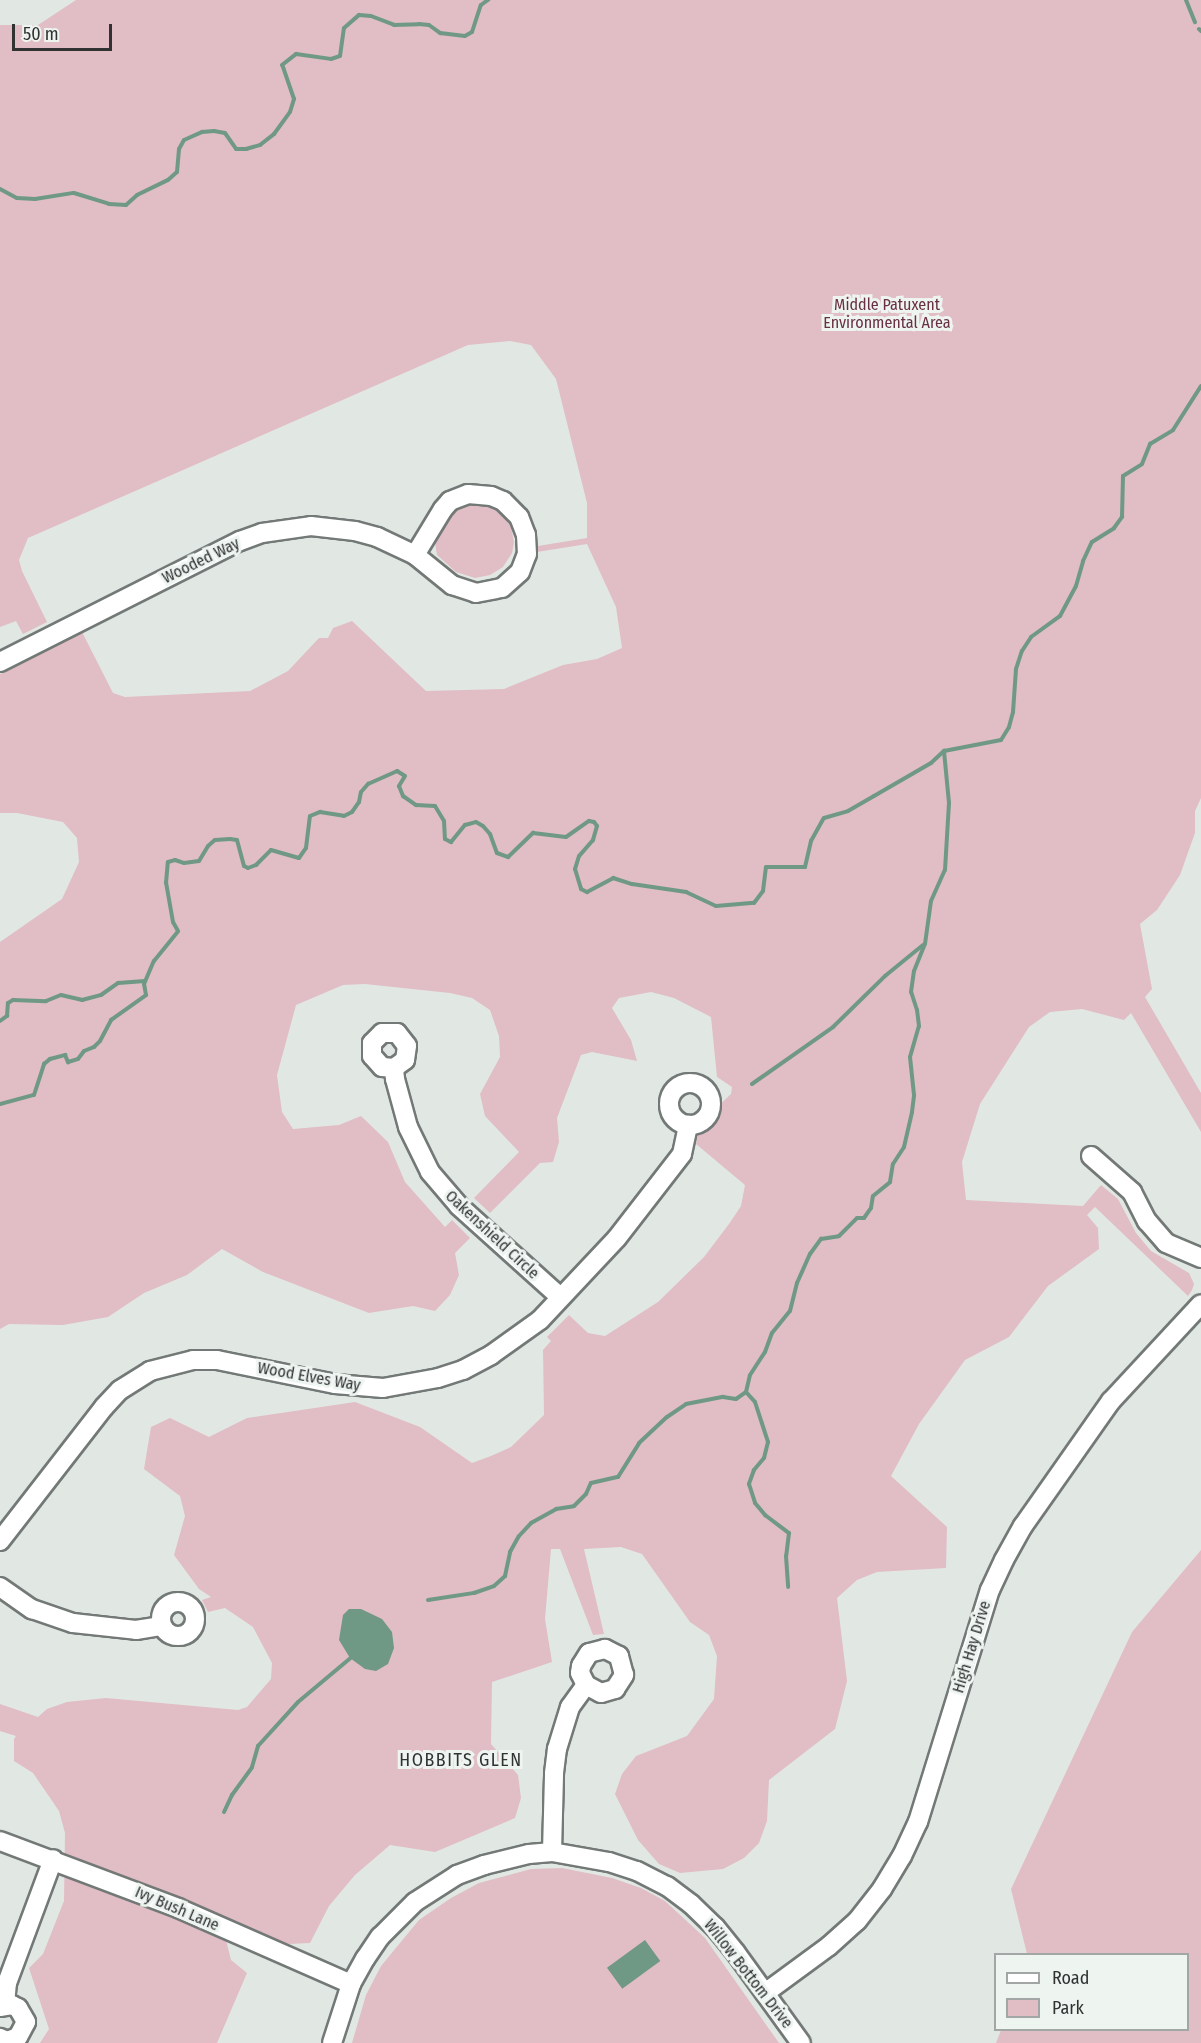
<!DOCTYPE html>
<style>
body{margin:0}
#map{position:relative;width:1201px;height:2043px;overflow:hidden;background:#e1e8e4;font-family:"Fira Sans Condensed",sans-serif}
div>[style]{position:absolute}
[style*='--x']{left:calc(var(--x)*1px);top:calc(var(--y)*1px);width:calc(var(--w)*1px);rotate:calc(var(--a)*1deg)}
.green>*{inset:0;background:#e1bdc6}
.water>*{inset:0;background:#6f9985;transform-origin:0 0}
.stream>*{height:4px;margin:-2px;padding:0 2px;transform-origin:2px;border-radius:2px;background:#6f9985}
.roads{filter:drop-shadow(2px 0 #737976) drop-shadow(-2px 0 #737976) drop-shadow(0 2px #737976) drop-shadow(0 -2px #737976)}
.minor>*{height:18px;margin:-9px;padding:0 9px;transform-origin:9px;border-radius:9px;background:#fff}
.minor>.ring{margin:-9px;padding:0;box-sizing:content-box;background:none;border:18px solid #fff;border-radius:50%}
span{translate:-50% -50%;white-space:nowrap;text-align:center;line-height:1.15;-webkit-text-stroke:6px #eef5f1;paint-order:stroke}
.park-label{font-size:16px;color:#692f42}
.street-label{font-size:16px;color:#303332}
.neighbourhood-label{font-size:18px;color:#303332;letter-spacing:1.5px}
.legend{position:absolute;left:994px;top:1953px;width:195px;height:78px;box-sizing:border-box;background:#eef5f1;border:2px solid #a2a7a5;margin:0;padding:8px 10px;list-style:none;font-size:18px;color:#303332}
.legend li{display:flex;align-items:center;gap:12px;height:30px}
.legend b{width:30px;border:2px solid #a2a7a5}
.scale{position:absolute;left:12px;top:24px;width:100px;height:27px;box-sizing:border-box;border:3px solid #303332;border-top:0;padding-left:8px;font-size:18px;line-height:21px;white-space:nowrap;color:#303332;-webkit-text-stroke:4px #eef5f1;paint-order:stroke}
</style>
<div id="map">
<div class="green">
<div style="clip-path:polygon(76px 0,1201px 0,1201px 798px,1195px 811px,1195px 833px,1180px 875px,1157px 910px,1140px 924px,1152px 989px,1145px 997px,1201px 1093px,1201px 1132px,1131px 1013px,1124px 1020px,1082px 1009px,1050px 1012px,1029px 1027px,980px 1104px,962px 1162px,966px 1200px,1083px 1206px,1101px 1185px,1118px 1199px,1136px 1233px,1151px 1251px,1189px 1273px,1194px 1284px,1192px 1290px,1188px 1296px,1095px 1207px,1087px 1215px,1098px 1228px,1099px 1249px,1048px 1286px,1009px 1337px,965px 1360px,919px 1424px,891px 1476px,947px 1527px,946px 1568px,877px 1572px,857px 1580px,837px 1598px,847px 1681px,835px 1729px,769px 1780px,767px 1821px,759px 1843px,744px 1858px,723px 1869px,680px 1873px,659px 1864px,638px 1840px,615px 1794px,622px 1774px,636px 1756px,687px 1736px,714px 1699px,717px 1656px,709px 1635px,690px 1622px,642px 1554px,621px 1547px,584px 1549px,604px 1634px,593px 1635px,560px 1549px,551px 1549px,545px 1619px,552px 1662px,492px 1682px,491px 1744px,518px 1775px,521px 1798px,515px 1818px,435px 1852px,390px 1845px,355px 1875px,329px 1906px,310px 1943px,289px 1944px,244px 1930px,226px 1940px,231px 1960px,247px 1973px,217px 2043px,40px 2043px,49px 2029px,29px 1968px,43px 1954px,64px 1901px,65px 1833px,59px 1811px,33px 1773px,14px 1761px,14px 1739px,16px 1736px,0 1731px,0 1704px,38px 1717px,47px 1709px,67px 1702px,106px 1698px,238px 1710px,247px 1707px,271px 1679px,272px 1663px,253px 1627px,225px 1608px,208px 1612px,202px 1600px,211px 1597px,199px 1589px,174px 1555px,185px 1516px,180px 1496px,144px 1469px,151px 1427px,170px 1418px,209px 1437px,247px 1418px,355px 1402px,420px 1427px,472px 1463px,491px 1456px,511px 1447px,544px 1415px,543px 1350px,551px 1341px,547px 1337px,569px 1315px,588px 1333px,605px 1336px,658px 1302px,704px 1257px,729px 1224px,741px 1206px,745px 1185px,696px 1144px,701px 1122px,731px 1094px,732px 1087px,717px 1077px,711px 1017px,674px 998px,651px 992px,619px 998px,612px 1008px,631px 1040px,637px 1061px,592px 1052px,581px 1055px,557px 1118px,559px 1142px,553px 1162px,540px 1163px,490px 1213px,474px 1198px,519px 1152px,485px 1116px,480px 1094px,500px 1057px,499px 1036px,490px 1010px,472px 998px,450px 993px,365px 984px,343px 985px,296px 1005px,277px 1075px,282px 1112px,293px 1129px,339px 1125px,361px 1116px,388px 1142px,405px 1182px,445px 1227px,452px 1220px,470px 1238px,455px 1253px,459px 1275px,450px 1295px,435px 1311px,413px 1306px,369px 1313px,263px 1272px,222px 1249px,187px 1275px,144px 1293px,108px 1317px,63px 1325px,9px 1324px,0 1329px,0 942px,62px 899px,79px 862px,77px 838px,63px 822px,17px 813px,0 813px,0 674px,82px 632px,113px 693px,125px 697px,250px 691px,288px 671px,319px 638px,328px 638px,333px 628px,352px 621px,426px 691px,504px 689px,563px 665px,597px 659px,622px 648px,616px 607px,587px 544px,537px 552px,538px 546px,587px 538px,587px 503px,556px 379px,531px 345px,510px 341px,468px 345px,28px 538px,19px 560px,22px 571px,47px 622px,23px 634px,16px 621px,0 627px,0 25px,38px 25px)"></div>
<div style="clip-path:polygon(478px 503px,490px 505px,503px 514px,511px 527px,514px 542px,512px 553px,503px 567px,490px 575px,475px 578px,456px 572px,437px 555px,434px 537px,454px 511px,467px 504px)"></div>
<div style="clip-path:polygon(1201px 1550px,1201px 2043px,996px 2043px,1001px 2030px,1188px 2030px,1188px 1954px,1027px 1954px,1011px 1889px,1132px 1632px)"></div>
<div style="clip-path:polygon(562px 1868px,612px 1878px,641px 1888px,665px 1901px,705px 1938px,779px 2043px,352px 2043px,366px 1995px,381px 1966px,419px 1920px,451px 1898px,479px 1883px,531px 1869px)"></div>
</div>
<div class="water">
<div style="clip-path:polygon(349px 1609px,361px 1609px,382px 1619px,392px 1632px,394px 1648px,388px 1664px,376px 1671px,365px 1669px,350px 1658px,339px 1640px,343px 1615px)"></div>
<div style="left:645px;top:1940px;width:26px;height:47px;rotate:54deg"></div>
</div>
<div class="stream">
<div style="--x:1186;--y:0;--w:24;--a:68"></div>
<div style="--x:1199;--y:29;--w:3;--a:45"></div>
<div style="--x:0;--y:189;--w:19;--a:28"></div>
<div style="--x:17;--y:198;--w:18;--a:3"></div>
<div style="--x:35;--y:199;--w:39;--a:-9"></div>
<div style="--x:74;--y:193;--w:37;--a:17"></div>
<div style="--x:109;--y:204;--w:17;--a:3"></div>
<div style="--x:126;--y:205;--w:15;--a:-42"></div>
<div style="--x:137;--y:195;--w:34;--a:-26"></div>
<div style="--x:168;--y:180;--w:12;--a:-42"></div>
<div style="--x:177;--y:172;--w:23;--a:-85"></div>
<div style="--x:179;--y:149;--w:10;--a:-61"></div>
<div style="--x:184;--y:140;--w:20;--a:-24"></div>
<div style="--x:202;--y:132;--w:12;--a:-5"></div>
<div style="--x:214;--y:131;--w:11;--a:10"></div>
<div style="--x:225;--y:133;--w:19;--a:55"></div>
<div style="--x:236;--y:149;--w:10;--a:0"></div>
<div style="--x:246;--y:149;--w:15;--a:-16"></div>
<div style="--x:260;--y:145;--w:18;--a:-38"></div>
<div style="--x:274;--y:134;--w:27;--a:-54"></div>
<div style="--x:290;--y:112;--w:14;--a:-73"></div>
<div style="--x:294;--y:99;--w:36;--a:-109"></div>
<div style="--x:282;--y:65;--w:18;--a:-38"></div>
<div style="--x:296;--y:54;--w:35;--a:8"></div>
<div style="--x:331;--y:59;--w:9;--a:-18"></div>
<div style="--x:340;--y:56;--w:28;--a:-82"></div>
<div style="--x:344;--y:28;--w:20;--a:-41"></div>
<div style="--x:359;--y:15;--w:12;--a:5"></div>
<div style="--x:371;--y:16;--w:25;--a:21"></div>
<div style="--x:394;--y:25;--w:25;--a:-2"></div>
<div style="--x:419;--y:24;--w:10;--a:6"></div>
<div style="--x:429;--y:25;--w:14;--a:36"></div>
<div style="--x:440;--y:33;--w:25;--a:7"></div>
<div style="--x:465;--y:36;--w:8;--a:-30"></div>
<div style="--x:472;--y:32;--w:28;--a:-72"></div>
<div style="--x:481;--y:5;--w:9;--a:-36"></div>
<div style="--x:0;--y:1021;--w:9;--a:-36"></div>
<div style="--x:7;--y:1016;--w:13;--a:-86"></div>
<div style="--x:8;--y:1003;--w:6;--a:-31"></div>
<div style="--x:13;--y:1000;--w:33;--a:2"></div>
<div style="--x:46;--y:1001;--w:16;--a:-22"></div>
<div style="--x:61;--y:995;--w:22;--a:13"></div>
<div style="--x:82;--y:1000;--w:20;--a:-15"></div>
<div style="--x:101;--y:995;--w:21;--a:-35"></div>
<div style="--x:118;--y:983;--w:27;--a:-4"></div>
<div style="--x:752;--y:1084;--w:99;--a:-35.1"></div>
<div style="--x:833;--y:1027;--w:73;--a:-44.4"></div>
<div style="--x:885;--y:976;--w:49;--a:-39.2"></div>
<div style="--x:0;--y:1104;--w:35;--a:-15"></div>
<div style="--x:34;--y:1095;--w:33;--a:-72"></div>
<div style="--x:44;--y:1064;--w:8;--a:-40"></div>
<div style="--x:50;--y:1059;--w:16;--a:-15"></div>
<div style="--x:65;--y:1055;--w:8;--a:67"></div>
<div style="--x:68;--y:1062;--w:10;--a:-17"></div>
<div style="--x:78;--y:1059;--w:10;--a:-53"></div>
<div style="--x:84;--y:1051;--w:11;--a:-22"></div>
<div style="--x:94;--y:1047;--w:8;--a:-45"></div>
<div style="--x:100;--y:1041;--w:24;--a:-62"></div>
<div style="--x:111;--y:1020;--w:43;--a:-35.5"></div>
<div style="--x:146;--y:995;--w:11;--a:-100"></div>
<div style="--x:144;--y:984;--w:25;--a:-67"></div>
<div style="--x:154;--y:961;--w:38;--a:-51"></div>
<div style="--x:178;--y:931;--w:10;--a:-119"></div>
<div style="--x:173;--y:922;--w:40;--a:-100"></div>
<div style="--x:166;--y:883;--w:21;--a:-85"></div>
<div style="--x:168;--y:862;--w:7;--a:-16"></div>
<div style="--x:175;--y:860;--w:9;--a:18"></div>
<div style="--x:184;--y:863;--w:15;--a:-8"></div>
<div style="--x:199;--y:861;--w:17;--a:-59"></div>
<div style="--x:208;--y:846;--w:9;--a:-41"></div>
<div style="--x:215;--y:840;--w:15;--a:-4"></div>
<div style="--x:230;--y:839;--w:7;--a:8"></div>
<div style="--x:237;--y:840;--w:27;--a:75"></div>
<div style="--x:244;--y:866;--w:4;--a:27"></div>
<div style="--x:248;--y:868;--w:9;--a:-21"></div>
<div style="--x:256;--y:865;--w:21;--a:-45"></div>
<div style="--x:271;--y:850;--w:29;--a:16"></div>
<div style="--x:299;--y:858;--w:12;--a:-55"></div>
<div style="--x:306;--y:848;--w:32;--a:-83"></div>
<div style="--x:310;--y:816;--w:11;--a:-22"></div>
<div style="--x:320;--y:812;--w:24;--a:9"></div>
<div style="--x:344;--y:816;--w:9;--a:-27"></div>
<div style="--x:352;--y:812;--w:12;--a:-55"></div>
<div style="--x:359;--y:802;--w:10;--a:-79"></div>
<div style="--x:361;--y:792;--w:11;--a:-49"></div>
<div style="--x:368;--y:784;--w:32;--a:-24"></div>
<div style="--x:397;--y:771;--w:9;--a:32"></div>
<div style="--x:405;--y:776;--w:12;--a:121"></div>
<div style="--x:399;--y:786;--w:11;--a:68"></div>
<div style="--x:403;--y:796;--w:16;--a:35"></div>
<div style="--x:416;--y:805;--w:19;--a:3"></div>
<div style="--x:435;--y:806;--w:17;--a:59"></div>
<div style="--x:444;--y:821;--w:18;--a:87"></div>
<div style="--x:445;--y:839;--w:7;--a:27"></div>
<div style="--x:451;--y:842;--w:22;--a:-51"></div>
<div style="--x:465;--y:825;--w:11;--a:-15"></div>
<div style="--x:476;--y:822;--w:8;--a:30"></div>
<div style="--x:483;--y:826;--w:11;--a:49"></div>
<div style="--x:490;--y:834;--w:20;--a:70"></div>
<div style="--x:497;--y:853;--w:12;--a:20"></div>
<div style="--x:508;--y:857;--w:35;--a:-44"></div>
<div style="--x:533;--y:833;--w:33;--a:7"></div>
<div style="--x:566;--y:837;--w:28;--a:-35"></div>
<div style="--x:589;--y:821;--w:5;--a:11"></div>
<div style="--x:594;--y:822;--w:5;--a:53"></div>
<div style="--x:597;--y:826;--w:15;--a:106"></div>
<div style="--x:593;--y:840;--w:21;--a:131"></div>
<div style="--x:579;--y:856;--w:14;--a:107"></div>
<div style="--x:575;--y:869;--w:21;--a:73"></div>
<div style="--x:581;--y:889;--w:7;--a:27"></div>
<div style="--x:587;--y:892;--w:30;--a:-28"></div>
<div style="--x:613;--y:878;--w:20;--a:18"></div>
<div style="--x:632;--y:884;--w:55;--a:8.4"></div>
<div style="--x:686;--y:892;--w:33;--a:25"></div>
<div style="--x:716;--y:906;--w:38;--a:-5"></div>
<div style="--x:754;--y:903;--w:15;--a:-53"></div>
<div style="--x:763;--y:891;--w:24;--a:-83"></div>
<div style="--x:766;--y:867;--w:39;--a:0"></div>
<div style="--x:805;--y:867;--w:27;--a:-77"></div>
<div style="--x:811;--y:841;--w:26;--a:-61"></div>
<div style="--x:824;--y:818;--w:25;--a:-16"></div>
<div style="--x:848;--y:811;--w:30;--a:-30"></div>
<div style="--x:874;--y:796;--w:66;--a:-30.1"></div>
<div style="--x:931;--y:763;--w:18;--a:-43"></div>
<div style="--x:944;--y:751;--w:58;--a:-10.9"></div>
<div style="--x:1001;--y:740;--w:15;--a:-58"></div>
<div style="--x:1009;--y:727;--w:16;--a:-75"></div>
<div style="--x:1013;--y:712;--w:43;--a:-86"></div>
<div style="--x:1016;--y:669;--w:19;--a:-72"></div>
<div style="--x:1022;--y:651;--w:17;--a:-57"></div>
<div style="--x:1031;--y:637;--w:36;--a:-36"></div>
<div style="--x:1060;--y:616;--w:34;--a:-62"></div>
<div style="--x:1076;--y:586;--w:26;--a:-74"></div>
<div style="--x:1083;--y:561;--w:21;--a:-65"></div>
<div style="--x:1092;--y:542;--w:26;--a:-32"></div>
<div style="--x:1114;--y:528;--w:14;--a:-54"></div>
<div style="--x:1122;--y:517;--w:41;--a:-88.6"></div>
<div style="--x:1123;--y:476;--w:22;--a:-32"></div>
<div style="--x:1142;--y:464;--w:22;--a:-68"></div>
<div style="--x:1150;--y:444;--w:27;--a:-31"></div>
<div style="--x:1173;--y:430;--w:52;--a:-57.5"></div>
<div style="--x:746;--y:1392;--w:13;--a:48"></div>
<div style="--x:755;--y:1402;--w:42;--a:72"></div>
<div style="--x:768;--y:1442;--w:16;--a:104"></div>
<div style="--x:764;--y:1458;--w:16;--a:130"></div>
<div style="--x:754;--y:1470;--w:15;--a:110"></div>
<div style="--x:749;--y:1484;--w:20;--a:72"></div>
<div style="--x:755;--y:1503;--w:16;--a:50"></div>
<div style="--x:765;--y:1515;--w:30;--a:37"></div>
<div style="--x:789;--y:1533;--w:23;--a:97"></div>
<div style="--x:786;--y:1556;--w:31;--a:86"></div>
<div style="--x:428;--y:1600;--w:47;--a:-8.7"></div>
<div style="--x:474;--y:1593;--w:21;--a:-19"></div>
<div style="--x:494;--y:1586;--w:15;--a:-42"></div>
<div style="--x:505;--y:1576;--w:25;--a:-78"></div>
<div style="--x:510;--y:1552;--w:18;--a:-61"></div>
<div style="--x:519;--y:1536;--w:18;--a:-47"></div>
<div style="--x:531;--y:1523;--w:29;--a:-29"></div>
<div style="--x:556;--y:1509;--w:18;--a:-9"></div>
<div style="--x:574;--y:1506;--w:17;--a:-45"></div>
<div style="--x:586;--y:1494;--w:12;--a:-66"></div>
<div style="--x:591;--y:1483;--w:28;--a:-13"></div>
<div style="--x:618;--y:1477;--w:40;--a:-58"></div>
<div style="--x:639;--y:1443;--w:38;--a:-43"></div>
<div style="--x:667;--y:1417;--w:23;--a:-34"></div>
<div style="--x:686;--y:1404;--w:38;--a:-11"></div>
<div style="--x:723;--y:1397;--w:13;--a:9"></div>
<div style="--x:736;--y:1399;--w:12;--a:-35"></div>
<div style="--x:746;--y:1392;--w:17;--a:-77"></div>
<div style="--x:750;--y:1375;--w:27;--a:-57"></div>
<div style="--x:765;--y:1352;--w:20;--a:-70"></div>
<div style="--x:772;--y:1333;--w:28;--a:-51"></div>
<div style="--x:790;--y:1311;--w:29;--a:-76"></div>
<div style="--x:797;--y:1283;--w:32;--a:-66"></div>
<div style="--x:810;--y:1254;--w:19;--a:-54"></div>
<div style="--x:821;--y:1239;--w:18;--a:-9"></div>
<div style="--x:839;--y:1236;--w:25;--a:-45"></div>
<div style="--x:857;--y:1218;--w:7;--a:0"></div>
<div style="--x:864;--y:1218;--w:12;--a:-55"></div>
<div style="--x:871;--y:1208;--w:12;--a:-81"></div>
<div style="--x:873;--y:1196;--w:22;--a:-39"></div>
<div style="--x:890;--y:1182;--w:18;--a:-81"></div>
<div style="--x:893;--y:1164;--w:20;--a:-57"></div>
<div style="--x:904;--y:1147;--w:36;--a:-77"></div>
<div style="--x:912;--y:1112;--w:17;--a:-83"></div>
<div style="--x:914;--y:1095;--w:38;--a:-96"></div>
<div style="--x:910;--y:1057;--w:32;--a:-74"></div>
<div style="--x:919;--y:1026;--w:16;--a:-97"></div>
<div style="--x:917;--y:1010;--w:19;--a:-108"></div>
<div style="--x:911;--y:992;--w:21;--a:-82"></div>
<div style="--x:914;--y:971;--w:29;--a:-68"></div>
<div style="--x:925;--y:944;--w:43;--a:-82.1"></div>
<div style="--x:931;--y:901;--w:34;--a:-66"></div>
<div style="--x:945;--y:870;--w:67;--a:-86.6"></div>
<div style="--x:949;--y:803;--w:52;--a:-95.5"></div>
<div style="--x:224;--y:1812;--w:19;--a:-65"></div>
<div style="--x:232;--y:1795;--w:34;--a:-54"></div>
<div style="--x:252;--y:1767;--w:22;--a:-74"></div>
<div style="--x:258;--y:1746;--w:59;--a:-47.7"></div>
<div style="--x:298;--y:1702;--w:72;--a:-39.9"></div>
</div>
<div class="roads">
<div class="minor">
<div style="--x:0;--y:662;--w:269;--a:-26.8"></div>
<div style="--x:240;--y:541;--w:23;--a:-20"></div>
<div style="--x:262;--y:533;--w:49;--a:-8.1"></div>
<div style="--x:311;--y:526;--w:44;--a:6.5"></div>
<div style="--x:355;--y:531;--w:23;--a:15"></div>
<div style="--x:377;--y:537;--w:42;--a:25.3"></div>
<div style="--x:415;--y:555;--w:48;--a:39"></div>
<div style="--x:452;--y:585;--w:25;--a:18"></div>
<div style="--x:476;--y:593;--w:26;--a:-11"></div>
<div style="--x:502;--y:588;--w:24;--a:-42"></div>
<div style="--x:520;--y:572;--w:19;--a:-69"></div>
<div style="--x:527;--y:554;--w:19;--a:-93"></div>
<div style="--x:526;--y:535;--w:19;--a:-111"></div>
<div style="--x:519;--y:517;--w:23;--a:-135"></div>
<div style="--x:503;--y:501;--w:13;--a:-157"></div>
<div style="--x:491;--y:496;--w:23;--a:-175"></div>
<div style="--x:468;--y:494;--w:19;--a:159"></div>
<div style="--x:450;--y:501;--w:11;--a:131"></div>
<div style="--x:443;--y:509;--w:54;--a:121.3"></div>
<div style="--x:394;--y:1068;--w:12;--a:-175"></div>
<div style="--x:382;--y:1067;--w:15;--a:-132"></div>
<div style="--x:372;--y:1056;--w:13;--a:-90"></div>
<div style="--x:372;--y:1043;--w:14;--a:-45"></div>
<div style="--x:382;--y:1033;--w:15;--a:0"></div>
<div style="--x:397;--y:1033;--w:16;--a:52"></div>
<div style="--x:407;--y:1046;--w:14;--a:98"></div>
<div style="--x:405;--y:1060;--w:14;--a:144"></div>
<div style="--x:394;--y:1068;--w:11;--a:85"></div>
<div style="--x:395;--y:1079;--w:50;--a:74.8"></div>
<div style="--x:408;--y:1127;--w:50;--a:63.9"></div>
<div style="--x:430;--y:1172;--w:45;--a:49.5"></div>
<div style="--x:459;--y:1206;--w:136;--a:42"></div>
<div class="ring" style="left:669px;top:1083px;width:24px;height:24px"></div>
<div style="--x:1091;--y:1156;--w:55;--a:41.3"></div>
<div style="--x:1132;--y:1192;--w:33;--a:63"></div>
<div style="--x:1147;--y:1221;--w:29;--a:49"></div>
<div style="--x:1166;--y:1243;--w:38;--a:23"></div>
<div style="--x:0;--y:1541;--w:170;--a:-52.2"></div>
<div style="--x:104;--y:1407;--w:23;--a:-47"></div>
<div style="--x:120;--y:1390;--w:36;--a:-32"></div>
<div style="--x:150;--y:1371;--w:44;--a:-14.3"></div>
<div style="--x:193;--y:1360;--w:24;--a:0"></div>
<div style="--x:217;--y:1360;--w:120;--a:11.5"></div>
<div style="--x:335;--y:1384;--w:48;--a:4.8"></div>
<div style="--x:383;--y:1388;--w:56;--a:-10.3"></div>
<div style="--x:438;--y:1378;--w:26;--a:-18"></div>
<div style="--x:463;--y:1370;--w:32;--a:-28"></div>
<div style="--x:491;--y:1355;--w:60;--a:-35.5"></div>
<div style="--x:540;--y:1320;--w:112;--a:-46.8"></div>
<div style="--x:617;--y:1238;--w:106;--a:-52.3"></div>
<div style="--x:682;--y:1154;--w:30;--a:-78"></div>
<div style="--x:0;--y:1587;--w:39;--a:35"></div>
<div style="--x:32;--y:1609;--w:43;--a:18.9"></div>
<div style="--x:73;--y:1623;--w:63;--a:6.3"></div>
<div style="--x:136;--y:1630;--w:26;--a:-9"></div>
<div class="ring" style="left:161px;top:1602px;width:16px;height:16px"></div>
<div style="--x:0;--y:1841;--w:190;--a:20.6"></div>
<div style="--x:178;--y:1908;--w:189;--a:23.7"></div>
<div style="--x:552;--y:1852;--w:79;--a:-88.5"></div>
<div style="--x:554;--y:1773;--w:24;--a:-83"></div>
<div style="--x:557;--y:1749;--w:44;--a:-72.8"></div>
<div style="--x:570;--y:1707;--w:27;--a:-54"></div>
<div style="--x:586;--y:1685;--w:17;--a:28"></div>
<div style="--x:601;--y:1693;--w:15;--a:-16"></div>
<div style="--x:615;--y:1689;--w:17;--a:-57"></div>
<div style="--x:624;--y:1675;--w:20;--a:-105"></div>
<div style="--x:619;--y:1656;--w:16;--a:-153"></div>
<div style="--x:605;--y:1649;--w:16;--a:166"></div>
<div style="--x:589;--y:1653;--w:15;--a:122"></div>
<div style="--x:581;--y:1666;--w:7;--a:98"></div>
<div style="--x:580;--y:1673;--w:13;--a:63"></div>
<div style="--x:765;--y:1993;--w:79;--a:-36.3"></div>
<div style="--x:829;--y:1946;--w:38;--a:-42"></div>
<div style="--x:857;--y:1921;--w:41;--a:-52"></div>
<div style="--x:882;--y:1889;--w:39;--a:-59"></div>
<div style="--x:902;--y:1856;--w:38;--a:-65"></div>
<div style="--x:918;--y:1822;--w:243;--a:-72.8"></div>
<div style="--x:990;--y:1590;--w:33;--a:-65"></div>
<div style="--x:1004;--y:1560;--w:39;--a:-61"></div>
<div style="--x:1023;--y:1526;--w:153;--a:-54.9"></div>
<div style="--x:1111;--y:1401;--w:132;--a:-47.1"></div>
<div style="--x:5;--y:2005;--w:22;--a:-85"></div>
<div style="--x:7;--y:1983;--w:132;--a:-69.6"></div>
<div style="--x:0;--y:2007;--w:12;--a:-9"></div>
<div style="--x:12;--y:2005;--w:7;--a:27"></div>
<div style="--x:18;--y:2008;--w:16;--a:60"></div>
<div style="--x:26;--y:2022;--w:17;--a:118"></div>
<div style="--x:18;--y:2037;--w:12;--a:160"></div>
<div style="--x:7;--y:2041;--w:8;--a:-157"></div>
<div style="--x:332;--y:2043;--w:62;--a:-72.1"></div>
<div style="--x:351;--y:1984;--w:29;--a:-61"></div>
<div style="--x:365;--y:1959;--w:27;--a:-56"></div>
<div style="--x:380;--y:1937;--w:49;--a:-45"></div>
<div style="--x:415;--y:1902;--w:50;--a:-32.7"></div>
<div style="--x:457;--y:1875;--w:29;--a:-20"></div>
<div style="--x:484;--y:1865;--w:46;--a:-13.7"></div>
<div style="--x:529;--y:1854;--w:23;--a:-5"></div>
<div style="--x:552;--y:1852;--w:58;--a:10"></div>
<div style="--x:609;--y:1862;--w:29;--a:18"></div>
<div style="--x:637;--y:1871;--w:34;--a:27"></div>
<div style="--x:667;--y:1886;--w:30;--a:37"></div>
<div style="--x:691;--y:1904;--w:33;--a:44"></div>
<div style="--x:715;--y:1927;--w:33;--a:51"></div>
<div style="--x:736;--y:1953;--w:111;--a:54.2"></div>
</div>
</div>
<div class="park-label">
<span style="left:887px;top:314px">Middle Patuxent<br>Environmental Area</span>
</div>
<div class="street-label">
<span style="left:201px;top:561px;rotate:-26deg">Wooded Way</span>
<span style="left:492px;top:1235px;rotate:43deg">Oakenshield Circle</span>
<span style="left:309px;top:1377px;rotate:10deg">Wood Elves Way</span>
<span style="left:972px;top:1647px;rotate:-73deg">High Hay Drive</span>
<span style="left:177px;top:1909px;rotate:23deg">Ivy Bush Lane</span>
<span style="left:748px;top:1974px;rotate:52deg">Willow Bottom Drive</span>
</div>
<div class="neighbourhood-label">
<span style="left:461px;top:1760px">HOBBITS GLEN</span>
</div>
<ul class="legend">
<li><b style="height:8px;background:#fff"></b>Road</li>
<li><b style="height:16px;background:#e1bdc6"></b>Park</li>
</ul>
<div class="scale">50 m</div>
</div>
